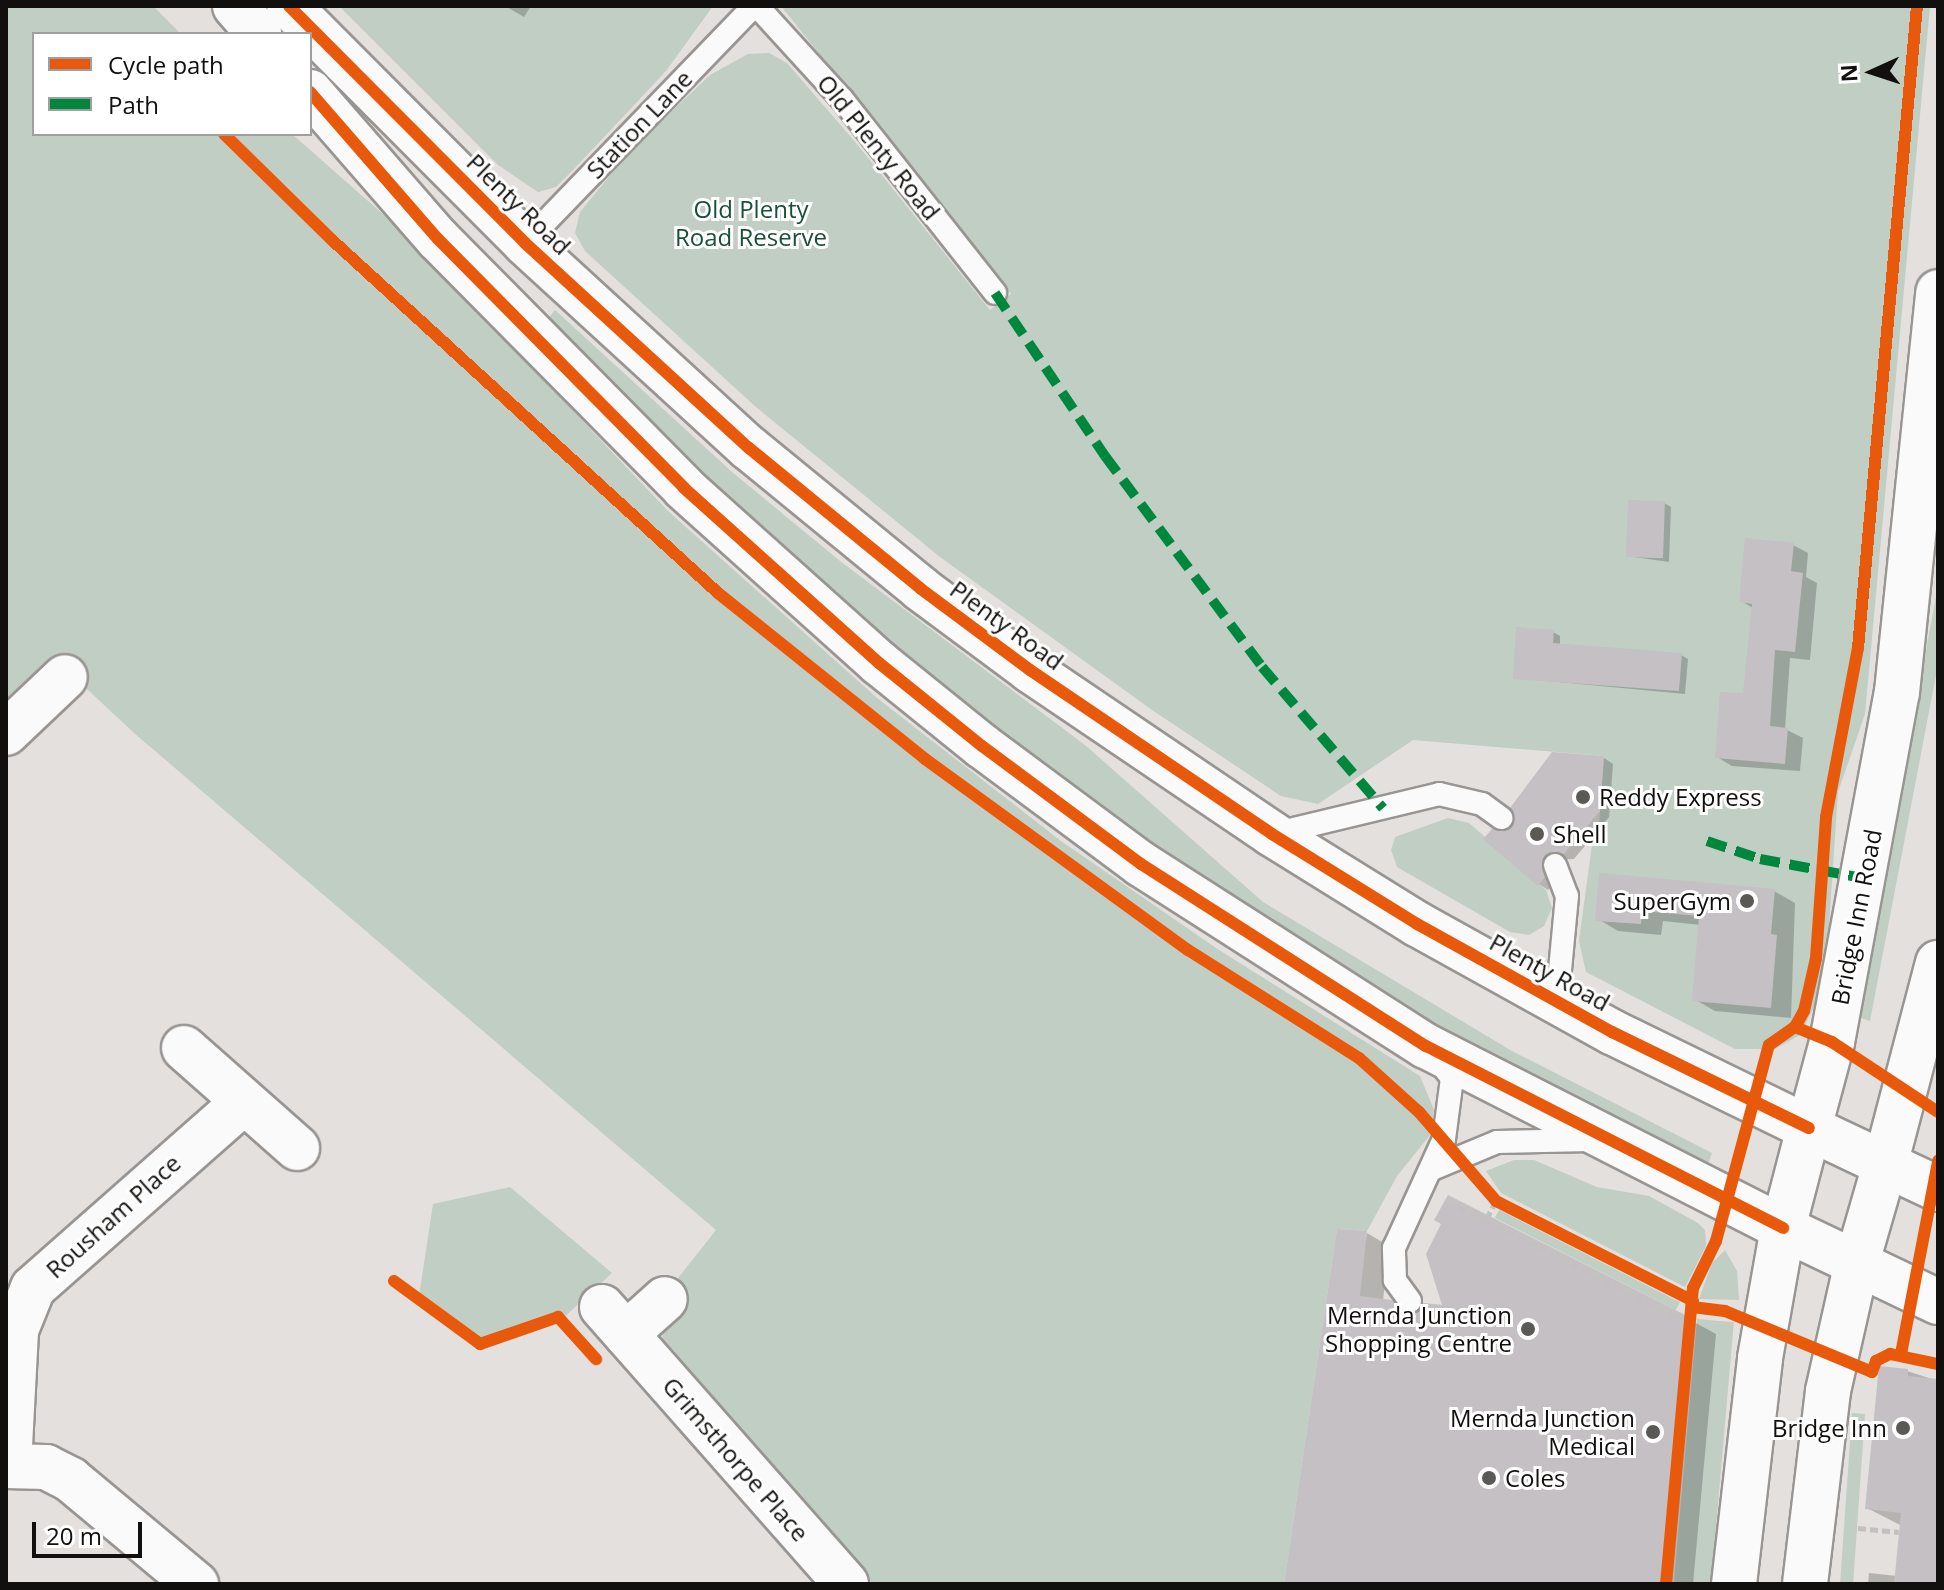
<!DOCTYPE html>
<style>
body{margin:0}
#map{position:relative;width:1944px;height:1590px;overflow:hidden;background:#e3e0dd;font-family:"Open Sans",sans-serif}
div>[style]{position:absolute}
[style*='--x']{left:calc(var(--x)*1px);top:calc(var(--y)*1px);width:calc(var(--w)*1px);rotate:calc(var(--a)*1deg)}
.green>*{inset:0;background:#c0cec4;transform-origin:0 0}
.shadow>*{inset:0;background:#0003}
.building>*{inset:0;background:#c4c0c3;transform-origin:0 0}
.path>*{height:5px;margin-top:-2.5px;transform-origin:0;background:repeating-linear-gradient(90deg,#c2c1c0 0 8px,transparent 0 12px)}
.roads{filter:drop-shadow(2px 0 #989593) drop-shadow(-2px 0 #989593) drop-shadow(0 2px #989593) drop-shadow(0 -2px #989593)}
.lane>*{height:22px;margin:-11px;padding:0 11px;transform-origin:11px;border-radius:11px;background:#fbfafa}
.street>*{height:44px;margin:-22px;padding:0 22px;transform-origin:22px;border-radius:22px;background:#fbfafa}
.secondary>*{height:44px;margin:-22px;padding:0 22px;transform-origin:22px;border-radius:22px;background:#fbfafa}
.primary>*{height:44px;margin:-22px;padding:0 22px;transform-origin:22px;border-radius:22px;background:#fbfafa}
.highway>*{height:44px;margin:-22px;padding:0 22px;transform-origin:22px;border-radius:22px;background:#fbfafa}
.quiet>*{height:10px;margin-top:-5px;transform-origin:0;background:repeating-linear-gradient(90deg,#00873e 0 20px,transparent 0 30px)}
.cycleway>*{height:12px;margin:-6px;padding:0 6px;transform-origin:6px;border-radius:6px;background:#e8590c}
.dots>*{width:22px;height:22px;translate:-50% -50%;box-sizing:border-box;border:4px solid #fff;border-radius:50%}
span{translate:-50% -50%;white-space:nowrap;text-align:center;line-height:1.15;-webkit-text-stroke:6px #fff;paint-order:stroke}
.street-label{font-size:24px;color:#12100e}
.park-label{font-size:24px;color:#195038}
.poi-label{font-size:24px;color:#12100e}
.left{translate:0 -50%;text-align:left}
.right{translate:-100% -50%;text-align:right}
.frame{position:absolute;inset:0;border:8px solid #12100e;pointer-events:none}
.legend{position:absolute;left:32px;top:32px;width:280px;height:104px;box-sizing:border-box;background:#fff;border:2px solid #a09f9f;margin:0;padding:10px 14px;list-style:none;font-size:24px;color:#12100e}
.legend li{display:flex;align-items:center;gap:16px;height:40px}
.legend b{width:40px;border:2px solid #a09f9f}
.north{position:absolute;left:1832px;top:32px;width:80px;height:80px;-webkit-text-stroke:6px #fff;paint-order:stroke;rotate:267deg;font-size:22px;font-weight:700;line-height:32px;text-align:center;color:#12100e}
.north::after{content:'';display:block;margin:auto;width:28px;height:36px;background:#12100e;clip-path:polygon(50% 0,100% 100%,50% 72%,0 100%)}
.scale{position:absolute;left:32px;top:1522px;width:110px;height:36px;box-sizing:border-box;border:4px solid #12100e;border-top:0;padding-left:10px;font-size:24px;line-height:28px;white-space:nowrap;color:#12100e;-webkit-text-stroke:6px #fff;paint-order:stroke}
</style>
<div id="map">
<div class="green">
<div style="clip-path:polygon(6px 6px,153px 6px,181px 34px,34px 34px,34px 134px,292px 134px,401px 230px,668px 511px,877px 698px,1061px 841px,1219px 950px,1420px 1076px,1434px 1110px,1430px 1135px,1397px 1176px,1367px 1231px,1337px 1229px,1284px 1584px,873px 1584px,661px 1343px,665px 1326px,687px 1307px,671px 1287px,716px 1230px,134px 733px,56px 660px,6px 710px)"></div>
<div style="clip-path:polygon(339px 6px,713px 6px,666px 71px,575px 168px,556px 187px,538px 192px,498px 165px)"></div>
<div style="clip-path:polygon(781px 6px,1930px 6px,1865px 714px,1838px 792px,1828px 940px,1815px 1005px,1800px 1035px,1775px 1049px,1735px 1049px,1586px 972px,1579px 941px,1595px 822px,1599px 825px,1604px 756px,1413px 740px,1318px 804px,1281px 796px,1152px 710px,940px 557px,756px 407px,585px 251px,575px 233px,580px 212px,631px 150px,710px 75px,748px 54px,769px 53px,787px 63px,856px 143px,990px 310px,1011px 294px)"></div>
<div style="clip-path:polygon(555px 310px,732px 472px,840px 561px,1085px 745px,1263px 902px,1512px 1051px,1712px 1153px,1707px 1167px,1375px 992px,1185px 870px,965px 708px,757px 530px,547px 320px)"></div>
<div style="clip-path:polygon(1938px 586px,1936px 675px,1870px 1021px,1857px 1017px)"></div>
<div style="clip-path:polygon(1448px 818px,1469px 823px,1546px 890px,1552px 908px,1544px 926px,1529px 935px,1510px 932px,1397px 867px,1391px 850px,1395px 837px)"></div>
<div style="clip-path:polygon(1514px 1160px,1534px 1160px,1597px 1187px,1649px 1196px,1698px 1223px,1705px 1230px,1706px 1246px,1685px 1287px,1501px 1193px,1486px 1171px)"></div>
<div style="clip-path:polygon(510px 1187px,612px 1273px,559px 1322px,480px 1349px,418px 1303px,433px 1204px)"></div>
<div style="left:1499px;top:1210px;width:203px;height:9px;rotate:27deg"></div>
<div style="clip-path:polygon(1725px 1250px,1737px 1271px,1739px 1300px,1699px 1299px,1712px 1263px)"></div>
<div style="left:1697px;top:1319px;width:37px;height:266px;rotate:5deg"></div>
<div style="left:1852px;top:1413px;width:13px;height:172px;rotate:4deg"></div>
</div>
<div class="shadow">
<div style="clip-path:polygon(505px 6px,531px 6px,524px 17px)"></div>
<div style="clip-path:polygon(1664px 503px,1671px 507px,1669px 562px,1627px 556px)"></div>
<div style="clip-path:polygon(1793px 545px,1808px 553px,1806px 577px,1817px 583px,1810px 660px,1790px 658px,1785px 729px,1803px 738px,1800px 771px,1732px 766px,1717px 757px,1744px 695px,1753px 608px,1741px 601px)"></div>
<div style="clip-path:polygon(1553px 632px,1560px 636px,1560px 645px,1681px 655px,1688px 659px,1685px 694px,1515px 678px)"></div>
<div style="clip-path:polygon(1604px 758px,1613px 764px,1609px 817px,1574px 859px,1554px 860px,1554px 883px,1548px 890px,1539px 884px,1514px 829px)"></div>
<div style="clip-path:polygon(1601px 875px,1774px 891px,1795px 903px,1791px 1018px,1715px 1011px,1694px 999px,1701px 925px,1663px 921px,1661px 935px,1618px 931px,1598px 919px)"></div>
<div style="clip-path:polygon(1367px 1233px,1389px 1246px,1383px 1301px,1415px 1315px,1694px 1322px,1716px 1334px,1693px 1584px,1286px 1584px)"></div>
<div style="clip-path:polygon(1907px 1371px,1938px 1381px,1938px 1584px,1868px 1584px,1869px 1573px,1897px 1576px,1902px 1526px,1867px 1508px)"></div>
</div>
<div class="building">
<div style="left:1628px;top:500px;width:37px;height:57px;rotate:2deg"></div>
<div style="clip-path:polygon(1745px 538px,1794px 543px,1791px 571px,1803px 573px,1795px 652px,1775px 650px,1770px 726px,1788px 728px,1785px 764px,1715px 758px,1720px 692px,1743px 693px,1752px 604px,1739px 602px)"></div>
<div style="clip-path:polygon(1516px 627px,1554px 630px,1553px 643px,1682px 653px,1679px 691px,1513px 679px)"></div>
<div style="clip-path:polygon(1552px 752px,1604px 756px,1600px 811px,1564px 854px,1545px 856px,1545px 877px,1538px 886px,1483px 839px,1492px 829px,1512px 827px,1510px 808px)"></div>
<div style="clip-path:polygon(1599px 873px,1775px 889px,1771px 934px,1777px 935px,1771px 1008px,1692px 1001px,1699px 916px,1642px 911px,1641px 924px,1595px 921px)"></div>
<div style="clip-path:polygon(1448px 1195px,1695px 1320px,1671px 1584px,1284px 1584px,1337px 1229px,1367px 1231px,1360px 1296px,1392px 1300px,1412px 1315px,1424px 1303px,1442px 1305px,1426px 1254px,1441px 1224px,1434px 1220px)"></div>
<div style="clip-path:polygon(1879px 1366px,1908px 1369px,1908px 1376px,1938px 1379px,1938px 1584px,1894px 1584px,1901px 1513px,1865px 1509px)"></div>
</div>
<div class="path">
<div style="--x:1496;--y:1201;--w:21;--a:118"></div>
<div style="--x:1486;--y:1220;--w:212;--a:27.2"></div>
<div style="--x:1675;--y:1317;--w:17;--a:-17"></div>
<div style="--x:1448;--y:1203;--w:42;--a:24.1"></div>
<div style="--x:394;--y:1281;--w:107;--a:36.2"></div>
<div style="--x:480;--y:1344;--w:83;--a:-19.1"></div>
<div style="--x:558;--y:1317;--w:8;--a:50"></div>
<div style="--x:1858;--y:1528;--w:41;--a:5.6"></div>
</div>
<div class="roads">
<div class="lane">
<div style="--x:757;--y:6;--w:126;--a:47.6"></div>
<div style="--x:842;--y:99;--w:247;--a:51.7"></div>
<div style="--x:525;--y:243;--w:330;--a:-46"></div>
<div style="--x:1273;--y:834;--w:171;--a:-13.5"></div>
<div style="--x:1439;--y:794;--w:44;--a:13.1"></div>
<div style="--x:1482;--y:804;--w:24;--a:36"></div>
<div style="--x:1555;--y:865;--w:33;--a:69"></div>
<div style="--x:1567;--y:896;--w:106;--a:95.4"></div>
<div style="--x:1432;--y:1169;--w:70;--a:-22.6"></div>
<div style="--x:1497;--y:1142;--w:93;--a:-1.2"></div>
<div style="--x:1410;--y:1301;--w:26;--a:-126"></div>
<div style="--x:1395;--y:1280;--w:32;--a:-92"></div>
<div style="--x:1394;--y:1248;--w:120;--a:-65.4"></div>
<div style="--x:1444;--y:1139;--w:62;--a:-82.5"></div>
<div style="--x:1452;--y:1078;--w:23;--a:-128"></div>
</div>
<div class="street">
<div style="--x:6;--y:733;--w:81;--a:-43.5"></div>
<div style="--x:184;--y:1048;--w:151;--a:41.5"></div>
<div style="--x:602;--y:1307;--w:369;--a:48.6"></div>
<div style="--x:626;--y:1334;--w:52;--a:-41.9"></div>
<div style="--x:9;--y:1465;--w:135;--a:-87"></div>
<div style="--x:16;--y:1330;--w:45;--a:-68"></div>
<div style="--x:33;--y:1288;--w:281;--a:-41.4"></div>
<div style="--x:6;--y:1466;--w:40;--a:1.4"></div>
<div style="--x:46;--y:1467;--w:28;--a:27"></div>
<div style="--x:71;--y:1480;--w:163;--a:39.8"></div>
</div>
<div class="secondary">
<div style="--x:1734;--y:1584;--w:227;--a:-83.4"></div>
<div style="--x:1760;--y:1358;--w:132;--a:-80"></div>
<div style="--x:1805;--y:1584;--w:194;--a:-83.2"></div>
<div style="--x:1828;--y:1391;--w:132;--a:-77.3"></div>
</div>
<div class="primary">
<div style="--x:235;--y:6;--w:37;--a:49"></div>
<div style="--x:289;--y:6;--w:334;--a:45.1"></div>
<div style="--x:525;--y:243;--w:304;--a:42.5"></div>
<div style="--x:749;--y:448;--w:222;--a:39.3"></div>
<div style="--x:921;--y:589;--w:136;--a:36.6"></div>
<div style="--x:1030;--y:670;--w:292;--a:34.1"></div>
<div style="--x:1272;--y:834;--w:171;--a:31.8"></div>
<div style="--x:1417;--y:924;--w:223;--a:29"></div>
<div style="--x:1612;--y:1032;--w:219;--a:26"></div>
<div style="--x:1809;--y:1128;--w:89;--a:-75"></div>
<div style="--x:1832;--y:1042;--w:356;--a:-79.5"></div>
<div style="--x:1897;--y:692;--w:402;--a:-84.1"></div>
<div style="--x:310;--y:92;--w:195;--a:49"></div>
<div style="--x:438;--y:239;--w:350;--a:45.3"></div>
<div style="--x:684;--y:488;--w:262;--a:41.9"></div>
<div style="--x:879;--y:663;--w:132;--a:38.9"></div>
<div style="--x:982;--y:746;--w:198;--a:36.6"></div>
<div style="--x:1141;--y:864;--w:338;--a:32.6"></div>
<div style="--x:1426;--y:1046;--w:401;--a:27"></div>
<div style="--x:1885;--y:1165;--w:209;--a:-75.3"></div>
</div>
<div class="highway">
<div style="--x:1938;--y:1189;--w:143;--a:-154.7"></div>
<div style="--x:1809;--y:1128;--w:103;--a:104.6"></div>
<div style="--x:1783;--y:1228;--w:172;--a:25.5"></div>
<div style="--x:1857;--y:1262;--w:101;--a:-73.9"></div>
</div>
</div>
<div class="quiet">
<div style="--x:995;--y:293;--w:197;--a:56"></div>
<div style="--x:1105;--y:456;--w:263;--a:53.3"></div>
<div style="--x:1262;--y:667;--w:186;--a:49.4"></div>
<div style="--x:1707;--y:841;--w:56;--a:18.8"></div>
<div style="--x:1760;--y:859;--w:105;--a:10.5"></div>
</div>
<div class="cycleway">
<div style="--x:289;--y:6;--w:334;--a:45.1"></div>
<div style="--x:525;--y:243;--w:304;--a:42.5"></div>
<div style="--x:749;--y:448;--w:222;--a:39.3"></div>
<div style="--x:921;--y:589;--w:136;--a:36.6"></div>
<div style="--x:1030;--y:670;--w:292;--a:34.1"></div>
<div style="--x:1272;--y:834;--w:171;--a:31.8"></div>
<div style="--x:1417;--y:924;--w:223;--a:29"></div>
<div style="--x:1612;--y:1032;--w:219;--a:26"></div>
<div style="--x:310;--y:92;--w:195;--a:49"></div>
<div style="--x:438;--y:239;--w:350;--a:45.3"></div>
<div style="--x:684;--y:488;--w:262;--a:41.9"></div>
<div style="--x:879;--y:663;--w:132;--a:38.9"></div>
<div style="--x:982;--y:746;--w:198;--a:36.6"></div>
<div style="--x:1141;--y:864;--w:338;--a:32.6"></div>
<div style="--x:1426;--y:1046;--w:401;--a:27"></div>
<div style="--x:224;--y:134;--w:151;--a:44.5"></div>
<div style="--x:332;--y:240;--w:523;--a:42.44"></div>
<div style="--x:718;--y:593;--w:265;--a:38.7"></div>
<div style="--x:925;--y:759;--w:325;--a:36"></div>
<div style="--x:1188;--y:950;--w:202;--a:32.3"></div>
<div style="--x:1359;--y:1058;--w:81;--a:42"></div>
<div style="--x:1419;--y:1112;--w:118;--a:49.1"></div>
<div style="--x:1496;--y:1201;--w:221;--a:26.9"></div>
<div style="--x:1795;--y:1027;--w:18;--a:-61"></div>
<div style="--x:1804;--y:1011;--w:54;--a:-77.2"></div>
<div style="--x:1816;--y:958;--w:141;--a:-85.9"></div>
<div style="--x:1826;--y:817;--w:172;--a:-79.3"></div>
<div style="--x:1858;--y:648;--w:645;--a:-84.75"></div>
<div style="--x:394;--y:1281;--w:107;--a:36.2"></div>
<div style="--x:480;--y:1344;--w:83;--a:-19.1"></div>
<div style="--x:558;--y:1317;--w:57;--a:47.9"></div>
<div style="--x:1692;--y:1307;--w:33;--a:7"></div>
<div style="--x:1725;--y:1311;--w:159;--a:22.5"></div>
<div style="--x:1872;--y:1372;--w:12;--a:-70"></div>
<div style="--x:1876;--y:1361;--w:16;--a:-27"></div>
<div style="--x:1890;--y:1354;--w:49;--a:11.8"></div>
<div style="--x:1901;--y:1354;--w:197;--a:-79.1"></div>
<div style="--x:1666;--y:1584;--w:297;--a:-84.8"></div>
<div style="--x:1693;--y:1288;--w:52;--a:-63.9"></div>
<div style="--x:1716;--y:1241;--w:203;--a:-74.9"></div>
<div style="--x:1769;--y:1045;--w:32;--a:-35"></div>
<div style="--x:1795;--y:1027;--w:40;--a:22"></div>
<div style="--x:1832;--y:1042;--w:127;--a:33.4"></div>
</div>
<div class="dots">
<div style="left:1583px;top:797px;background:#5b5956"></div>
<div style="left:1537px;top:834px;background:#5b5956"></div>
<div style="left:1747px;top:901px;background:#5b5956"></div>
<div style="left:1528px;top:1329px;background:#5b5956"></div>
<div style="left:1903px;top:1428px;background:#5b5956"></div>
<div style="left:1653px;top:1432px;background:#5b5956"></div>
<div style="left:1489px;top:1478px;background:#5b5956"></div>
</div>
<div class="street-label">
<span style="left:639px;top:124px;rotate:-46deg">Station Lane</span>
<span style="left:879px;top:147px;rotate:51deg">Old Plenty Road</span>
<span style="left:519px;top:204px;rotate:44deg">Plenty Road</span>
<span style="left:1007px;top:625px;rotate:36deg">Plenty Road</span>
<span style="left:1856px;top:917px;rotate:-79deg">Bridge Inn Road</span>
<span style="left:1550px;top:972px;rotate:29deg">Plenty Road</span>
<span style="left:113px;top:1216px;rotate:-42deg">Rousham Place</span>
<span style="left:736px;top:1459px;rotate:49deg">Grimsthorpe Place</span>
</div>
<div class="park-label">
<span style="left:751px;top:223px">Old Plenty<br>Road Reserve</span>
</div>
<div class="poi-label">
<span class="left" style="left:1599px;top:797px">Reddy Express</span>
<span class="left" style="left:1553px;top:834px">Shell</span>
<span class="right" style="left:1731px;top:901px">SuperGym</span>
<span class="right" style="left:1512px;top:1329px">Mernda Junction<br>Shopping Centre</span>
<span class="right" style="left:1635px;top:1432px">Mernda Junction<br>Medical</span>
<span class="right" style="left:1887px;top:1428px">Bridge Inn</span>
<span class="left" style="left:1505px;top:1478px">Coles</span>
</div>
<div class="frame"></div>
<ul class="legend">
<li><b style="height:10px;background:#e8590c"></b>Cycle path</li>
<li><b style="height:10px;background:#00873e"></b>Path</li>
</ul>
<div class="north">N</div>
<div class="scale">20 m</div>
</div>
